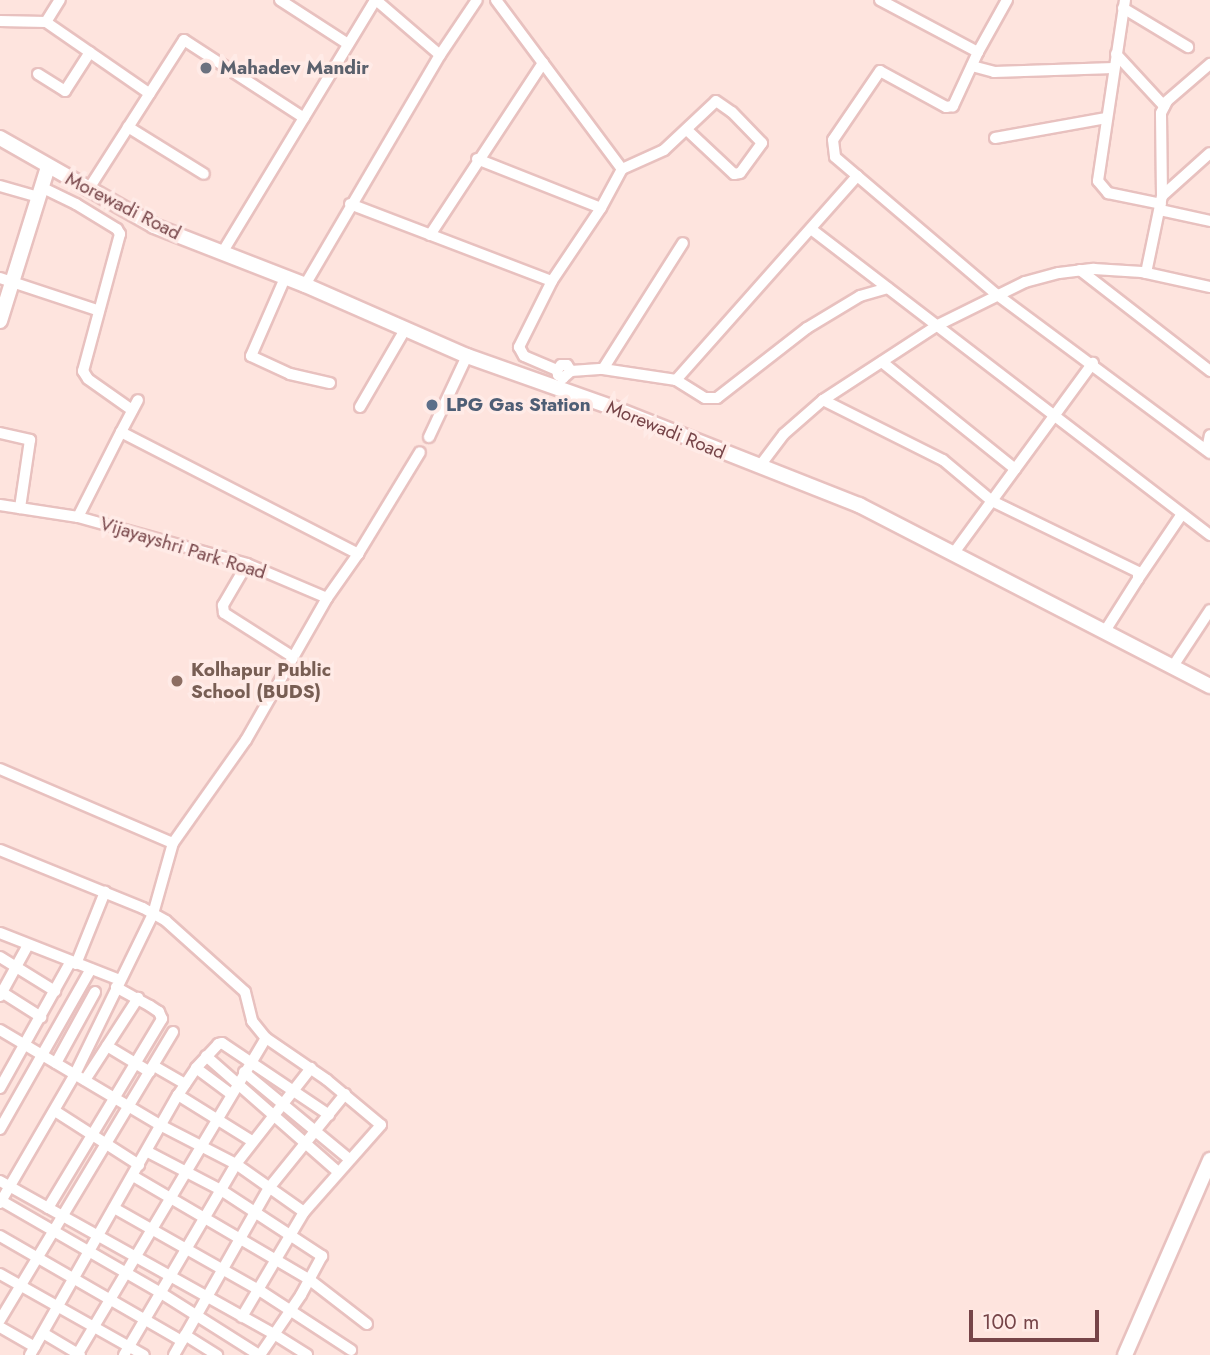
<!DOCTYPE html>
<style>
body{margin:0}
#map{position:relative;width:1210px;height:1355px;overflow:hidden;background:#fee4de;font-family:Jost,sans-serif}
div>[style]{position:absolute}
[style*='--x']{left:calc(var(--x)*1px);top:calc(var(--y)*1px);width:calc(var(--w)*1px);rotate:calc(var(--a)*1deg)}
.roads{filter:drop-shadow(2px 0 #e8c1bf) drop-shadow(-2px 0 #e8c1bf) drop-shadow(0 2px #e8c1bf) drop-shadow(0 -2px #e8c1bf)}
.street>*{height:10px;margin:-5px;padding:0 5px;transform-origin:5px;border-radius:5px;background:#fff}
.secondary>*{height:14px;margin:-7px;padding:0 7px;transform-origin:7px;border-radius:7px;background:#fff}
.dots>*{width:19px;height:19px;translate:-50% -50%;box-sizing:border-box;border:4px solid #ffebe7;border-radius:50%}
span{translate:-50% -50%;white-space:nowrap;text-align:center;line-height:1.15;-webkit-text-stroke:7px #ffebe7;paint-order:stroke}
.worship-label{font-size:19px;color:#5b616d;font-weight:700}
.left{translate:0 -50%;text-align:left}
.street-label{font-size:19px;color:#764448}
.service-label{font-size:19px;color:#4e5e75;font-weight:700}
.education-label{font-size:19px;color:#785e54;font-weight:700}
.scale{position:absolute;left:969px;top:1310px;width:130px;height:32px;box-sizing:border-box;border:4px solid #764448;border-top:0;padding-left:9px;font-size:21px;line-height:24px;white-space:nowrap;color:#764448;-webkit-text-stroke:5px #ffebe7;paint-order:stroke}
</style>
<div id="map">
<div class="roads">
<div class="street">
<div style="--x:280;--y:0;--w:81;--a:32.9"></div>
<div style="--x:376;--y:0;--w:84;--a:40.7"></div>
<div style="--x:496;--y:0;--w:211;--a:53.3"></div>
<div style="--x:622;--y:169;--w:44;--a:118.3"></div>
<div style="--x:601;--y:208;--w:88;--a:123.9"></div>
<div style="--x:552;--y:281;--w:74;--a:116.6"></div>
<div style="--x:519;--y:347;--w:10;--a:61"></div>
<div style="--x:524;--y:356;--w:36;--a:23"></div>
<div style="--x:557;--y:370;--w:6;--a:-51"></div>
<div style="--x:561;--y:365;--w:6;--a:0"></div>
<div style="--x:567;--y:365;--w:7;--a:56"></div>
<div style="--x:880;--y:0;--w:111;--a:28"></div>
<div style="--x:1007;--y:0;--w:60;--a:119.1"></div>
<div style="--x:978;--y:52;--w:60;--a:114.8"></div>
<div style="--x:953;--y:106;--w:7;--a:172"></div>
<div style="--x:946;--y:107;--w:75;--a:-151.4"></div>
<div style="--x:880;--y:71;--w:83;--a:124.3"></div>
<div style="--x:833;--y:140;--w:17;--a:83"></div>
<div style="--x:835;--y:157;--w:211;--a:40.4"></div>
<div style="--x:996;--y:294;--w:267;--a:36.6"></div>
<div style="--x:1125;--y:0;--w:183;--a:98.5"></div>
<div style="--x:1098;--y:181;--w:16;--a:50"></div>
<div style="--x:1108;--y:193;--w:54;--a:11.7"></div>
<div style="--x:1123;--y:8;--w:76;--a:31"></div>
<div style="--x:0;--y:21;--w:46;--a:1.2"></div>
<div style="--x:46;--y:22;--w:26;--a:-58"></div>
<div style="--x:46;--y:22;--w:126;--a:34.7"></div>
<div style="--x:1116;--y:54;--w:71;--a:47.3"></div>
<div style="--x:972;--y:66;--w:23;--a:15"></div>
<div style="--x:994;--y:72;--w:120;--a:-1.9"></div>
<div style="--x:38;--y:74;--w:32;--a:32"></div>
<div style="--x:65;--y:91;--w:46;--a:-57.3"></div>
<div style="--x:128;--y:127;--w:89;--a:31.7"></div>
<div style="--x:995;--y:138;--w:113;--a:-10.2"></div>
<div style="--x:477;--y:159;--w:133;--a:21.6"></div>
<div style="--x:622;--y:169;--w:46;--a:-24.3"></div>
<div style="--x:664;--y:150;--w:71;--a:-43.3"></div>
<div style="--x:716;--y:101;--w:19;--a:35"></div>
<div style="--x:732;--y:112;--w:43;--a:45.9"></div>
<div style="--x:762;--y:143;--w:37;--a:126"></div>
<div style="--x:740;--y:173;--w:6;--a:171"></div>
<div style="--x:734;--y:174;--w:64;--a:-136.9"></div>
<div style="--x:0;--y:186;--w:40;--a:16"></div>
<div style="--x:41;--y:187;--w:39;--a:26"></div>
<div style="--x:76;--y:204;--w:48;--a:31.4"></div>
<div style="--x:117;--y:229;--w:6;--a:59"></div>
<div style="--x:120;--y:234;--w:142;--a:105.1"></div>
<div style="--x:83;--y:371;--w:9;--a:58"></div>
<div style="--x:88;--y:379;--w:54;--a:35.2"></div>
<div style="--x:88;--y:190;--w:178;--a:-57.4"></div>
<div style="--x:184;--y:40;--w:143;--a:33"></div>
<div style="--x:1162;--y:196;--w:64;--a:-41.9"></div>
<div style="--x:350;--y:204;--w:216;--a:20.9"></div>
<div style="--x:1160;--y:210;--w:51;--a:12.4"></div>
<div style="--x:811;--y:229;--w:503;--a:37.49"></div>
<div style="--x:430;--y:235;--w:206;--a:-56.7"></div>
<div style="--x:222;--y:253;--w:296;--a:-58.8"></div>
<div style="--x:1080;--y:270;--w:165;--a:37.8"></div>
<div style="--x:1146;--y:273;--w:79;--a:-78.3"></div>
<div style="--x:1162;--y:196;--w:83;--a:-90.7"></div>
<div style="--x:1161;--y:113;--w:13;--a:-63"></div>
<div style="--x:1167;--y:101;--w:57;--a:-40.7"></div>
<div style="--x:0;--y:278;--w:102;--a:18.3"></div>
<div style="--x:285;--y:278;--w:85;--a:113.6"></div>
<div style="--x:251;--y:356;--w:43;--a:24.8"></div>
<div style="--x:290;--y:374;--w:41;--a:12.7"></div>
<div style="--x:305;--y:285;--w:267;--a:-59.6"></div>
<div style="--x:440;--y:55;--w:66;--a:-56.1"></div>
<div style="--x:882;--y:362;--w:171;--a:38.8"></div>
<div style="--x:603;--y:369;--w:149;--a:-57.6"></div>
<div style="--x:557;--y:370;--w:5;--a:79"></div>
<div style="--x:558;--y:375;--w:6;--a:31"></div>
<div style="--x:563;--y:378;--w:11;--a:-41"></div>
<div style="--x:571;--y:371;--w:32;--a:-4"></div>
<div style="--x:603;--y:369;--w:74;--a:8.6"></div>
<div style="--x:676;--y:380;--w:273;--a:-48.4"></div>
<div style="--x:676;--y:380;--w:34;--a:32"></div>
<div style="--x:705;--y:398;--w:12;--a:0"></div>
<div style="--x:717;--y:398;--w:114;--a:-37.9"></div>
<div style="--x:807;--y:328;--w:62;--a:-31.1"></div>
<div style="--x:860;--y:296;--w:29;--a:-16"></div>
<div style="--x:823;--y:400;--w:134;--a:26.6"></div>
<div style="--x:943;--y:460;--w:64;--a:39.9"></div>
<div style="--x:992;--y:501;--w:162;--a:25.9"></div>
<div style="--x:1138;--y:572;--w:7;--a:90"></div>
<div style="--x:1138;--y:579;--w:62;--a:122.4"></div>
<div style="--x:360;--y:407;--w:91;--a:-59.8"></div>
<div style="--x:121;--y:432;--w:36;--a:-62"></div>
<div style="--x:0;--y:433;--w:31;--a:13"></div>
<div style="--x:30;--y:440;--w:69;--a:98.4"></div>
<div style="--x:429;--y:437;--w:89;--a:-64.9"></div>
<div style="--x:1207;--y:450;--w:15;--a:-79"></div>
<div style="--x:759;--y:467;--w:41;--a:-52.9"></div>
<div style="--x:784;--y:434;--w:52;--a:-41.1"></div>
<div style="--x:823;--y:400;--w:137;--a:-33.1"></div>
<div style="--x:938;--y:325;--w:97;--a:-26.3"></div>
<div style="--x:1025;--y:282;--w:35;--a:-15"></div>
<div style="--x:1059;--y:273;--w:35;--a:-7"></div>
<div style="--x:1094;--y:269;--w:48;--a:3.6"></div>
<div style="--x:1142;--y:272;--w:70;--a:12.4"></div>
<div style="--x:0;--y:505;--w:79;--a:8.7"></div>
<div style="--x:78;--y:517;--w:95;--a:-63.2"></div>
<div style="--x:121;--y:432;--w:267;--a:27.2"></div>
<div style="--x:78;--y:517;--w:175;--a:15.5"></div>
<div style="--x:247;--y:564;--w:87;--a:23"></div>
<div style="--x:953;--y:554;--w:237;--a:-53.8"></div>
<div style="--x:247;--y:564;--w:48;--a:120.3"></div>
<div style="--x:223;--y:605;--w:8;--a:83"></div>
<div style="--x:224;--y:613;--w:82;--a:32.5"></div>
<div style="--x:1138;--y:579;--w:78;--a:-55.9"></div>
<div style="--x:1173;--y:666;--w:67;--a:-56.5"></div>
<div style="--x:0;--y:769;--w:188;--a:23.2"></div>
<div style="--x:0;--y:850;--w:154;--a:22.1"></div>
<div style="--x:143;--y:908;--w:26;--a:29"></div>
<div style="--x:166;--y:921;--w:106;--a:41.9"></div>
<div style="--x:245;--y:992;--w:30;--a:76"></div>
<div style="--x:252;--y:1021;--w:22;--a:51"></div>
<div style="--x:266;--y:1038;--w:74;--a:34.5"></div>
<div style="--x:327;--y:1080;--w:70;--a:39.8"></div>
<div style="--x:381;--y:1125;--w:116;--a:131.5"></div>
<div style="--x:304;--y:1212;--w:122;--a:120.6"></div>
<div style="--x:0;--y:933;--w:129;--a:21.4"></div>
<div style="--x:0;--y:957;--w:65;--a:31.7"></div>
<div style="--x:76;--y:964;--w:78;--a:-68.1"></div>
<div style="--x:0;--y:991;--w:49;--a:32.4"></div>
<div style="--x:0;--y:996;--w:58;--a:-61.2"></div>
<div style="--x:0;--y:1030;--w:188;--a:30.7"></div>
<div style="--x:162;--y:1126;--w:83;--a:27.2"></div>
<div style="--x:236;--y:1164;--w:83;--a:35.2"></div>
<div style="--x:107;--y:1046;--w:50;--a:31.2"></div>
<div style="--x:206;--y:1056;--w:174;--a:41.3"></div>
<div style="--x:56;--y:1063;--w:81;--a:-61.2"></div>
<div style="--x:154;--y:1066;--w:36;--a:30"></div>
<div style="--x:196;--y:1068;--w:44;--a:36.6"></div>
<div style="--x:244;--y:1072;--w:135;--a:39.6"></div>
<div style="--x:85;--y:1080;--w:98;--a:-57.1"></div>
<div style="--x:0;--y:1088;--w:145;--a:-60.8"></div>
<div style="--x:178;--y:1095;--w:87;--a:31.9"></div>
<div style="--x:55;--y:1111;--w:100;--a:32.7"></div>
<div style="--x:0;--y:1129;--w:184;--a:-60.4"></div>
<div style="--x:148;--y:1152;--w:82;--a:27.5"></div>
<div style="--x:221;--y:1190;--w:121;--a:33.2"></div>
<div style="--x:322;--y:1256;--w:44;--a:118.3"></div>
<div style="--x:301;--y:1295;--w:73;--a:124.3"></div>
<div style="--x:133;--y:1176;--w:205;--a:30.4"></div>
<div style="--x:310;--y:1280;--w:72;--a:37.7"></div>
<div style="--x:0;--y:1181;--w:314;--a:29.2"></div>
<div style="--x:274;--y:1334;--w:39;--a:32"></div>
<div style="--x:0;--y:1200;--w:186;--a:30"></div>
<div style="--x:161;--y:1293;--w:116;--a:32.3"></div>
<div style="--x:0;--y:1203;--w:149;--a:-59.8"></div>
<div style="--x:75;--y:1074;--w:178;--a:-64"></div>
<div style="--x:153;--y:914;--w:74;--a:-74.3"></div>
<div style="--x:173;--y:843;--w:126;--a:-54.7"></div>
<div style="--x:246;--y:740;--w:163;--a:-60.3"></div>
<div style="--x:327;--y:598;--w:54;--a:-54.8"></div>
<div style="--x:358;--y:554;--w:119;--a:-58.7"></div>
<div style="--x:48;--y:1208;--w:221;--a:-58.9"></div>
<div style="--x:162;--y:1019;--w:8;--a:-113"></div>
<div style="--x:159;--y:1012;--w:11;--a:-146"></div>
<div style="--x:150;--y:1006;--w:39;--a:-151"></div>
<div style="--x:114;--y:1208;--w:167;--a:29.5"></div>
<div style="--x:259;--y:1290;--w:110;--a:33.1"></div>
<div style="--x:0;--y:1236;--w:210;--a:30"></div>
<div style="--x:0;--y:1274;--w:165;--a:29.4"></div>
<div style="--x:0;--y:1320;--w:336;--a:-59"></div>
<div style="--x:0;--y:1327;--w:40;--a:29.7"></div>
<div style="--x:43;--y:1333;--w:43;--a:30.7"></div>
<div style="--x:185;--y:1335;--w:38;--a:32"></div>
<div style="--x:30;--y:1355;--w:299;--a:-60.4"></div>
<div style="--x:178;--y:1095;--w:32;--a:-56"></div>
<div style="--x:196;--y:1068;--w:33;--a:-47"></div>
<div style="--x:218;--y:1044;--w:4;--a:-14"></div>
<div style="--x:222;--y:1043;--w:129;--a:33.9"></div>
<div style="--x:77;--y:1355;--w:369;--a:-59.2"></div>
<div style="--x:124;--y:1355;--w:221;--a:-59.6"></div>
<div style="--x:236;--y:1164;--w:122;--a:-52"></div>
<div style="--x:174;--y:1355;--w:192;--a:-60.4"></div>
<div style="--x:269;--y:1188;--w:121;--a:-51"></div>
</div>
<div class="secondary">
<div style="--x:0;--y:138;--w:177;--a:29.7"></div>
<div style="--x:154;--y:226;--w:162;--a:21.3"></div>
<div style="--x:305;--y:285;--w:177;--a:23.7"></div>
<div style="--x:467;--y:356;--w:153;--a:19.5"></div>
<div style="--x:611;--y:407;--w:267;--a:21.6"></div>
<div style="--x:859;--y:505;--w:395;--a:27.3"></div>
<div style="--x:0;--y:321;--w:161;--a:-72.7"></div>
<div style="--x:1125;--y:1355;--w:213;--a:-66.4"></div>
</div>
</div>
<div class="dots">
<div style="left:206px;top:68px;background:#6b7280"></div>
<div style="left:432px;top:405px;background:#5c6f8a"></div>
<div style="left:177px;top:681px;background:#8d6e63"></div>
</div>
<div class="worship-label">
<span class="left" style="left:220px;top:68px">Mahadev Mandir</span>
</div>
<div class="street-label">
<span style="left:123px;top:206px;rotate:27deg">Morewadi Road</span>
<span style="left:666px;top:430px;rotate:22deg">Morewadi Road</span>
<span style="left:183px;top:548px;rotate:17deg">Vijayayshri Park Road</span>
</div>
<div class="service-label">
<span class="left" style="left:446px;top:405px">LPG Gas Station</span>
</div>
<div class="education-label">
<span class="left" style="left:191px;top:681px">Kolhapur Public<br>School (BUDS)</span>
</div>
<div class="scale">100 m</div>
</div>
